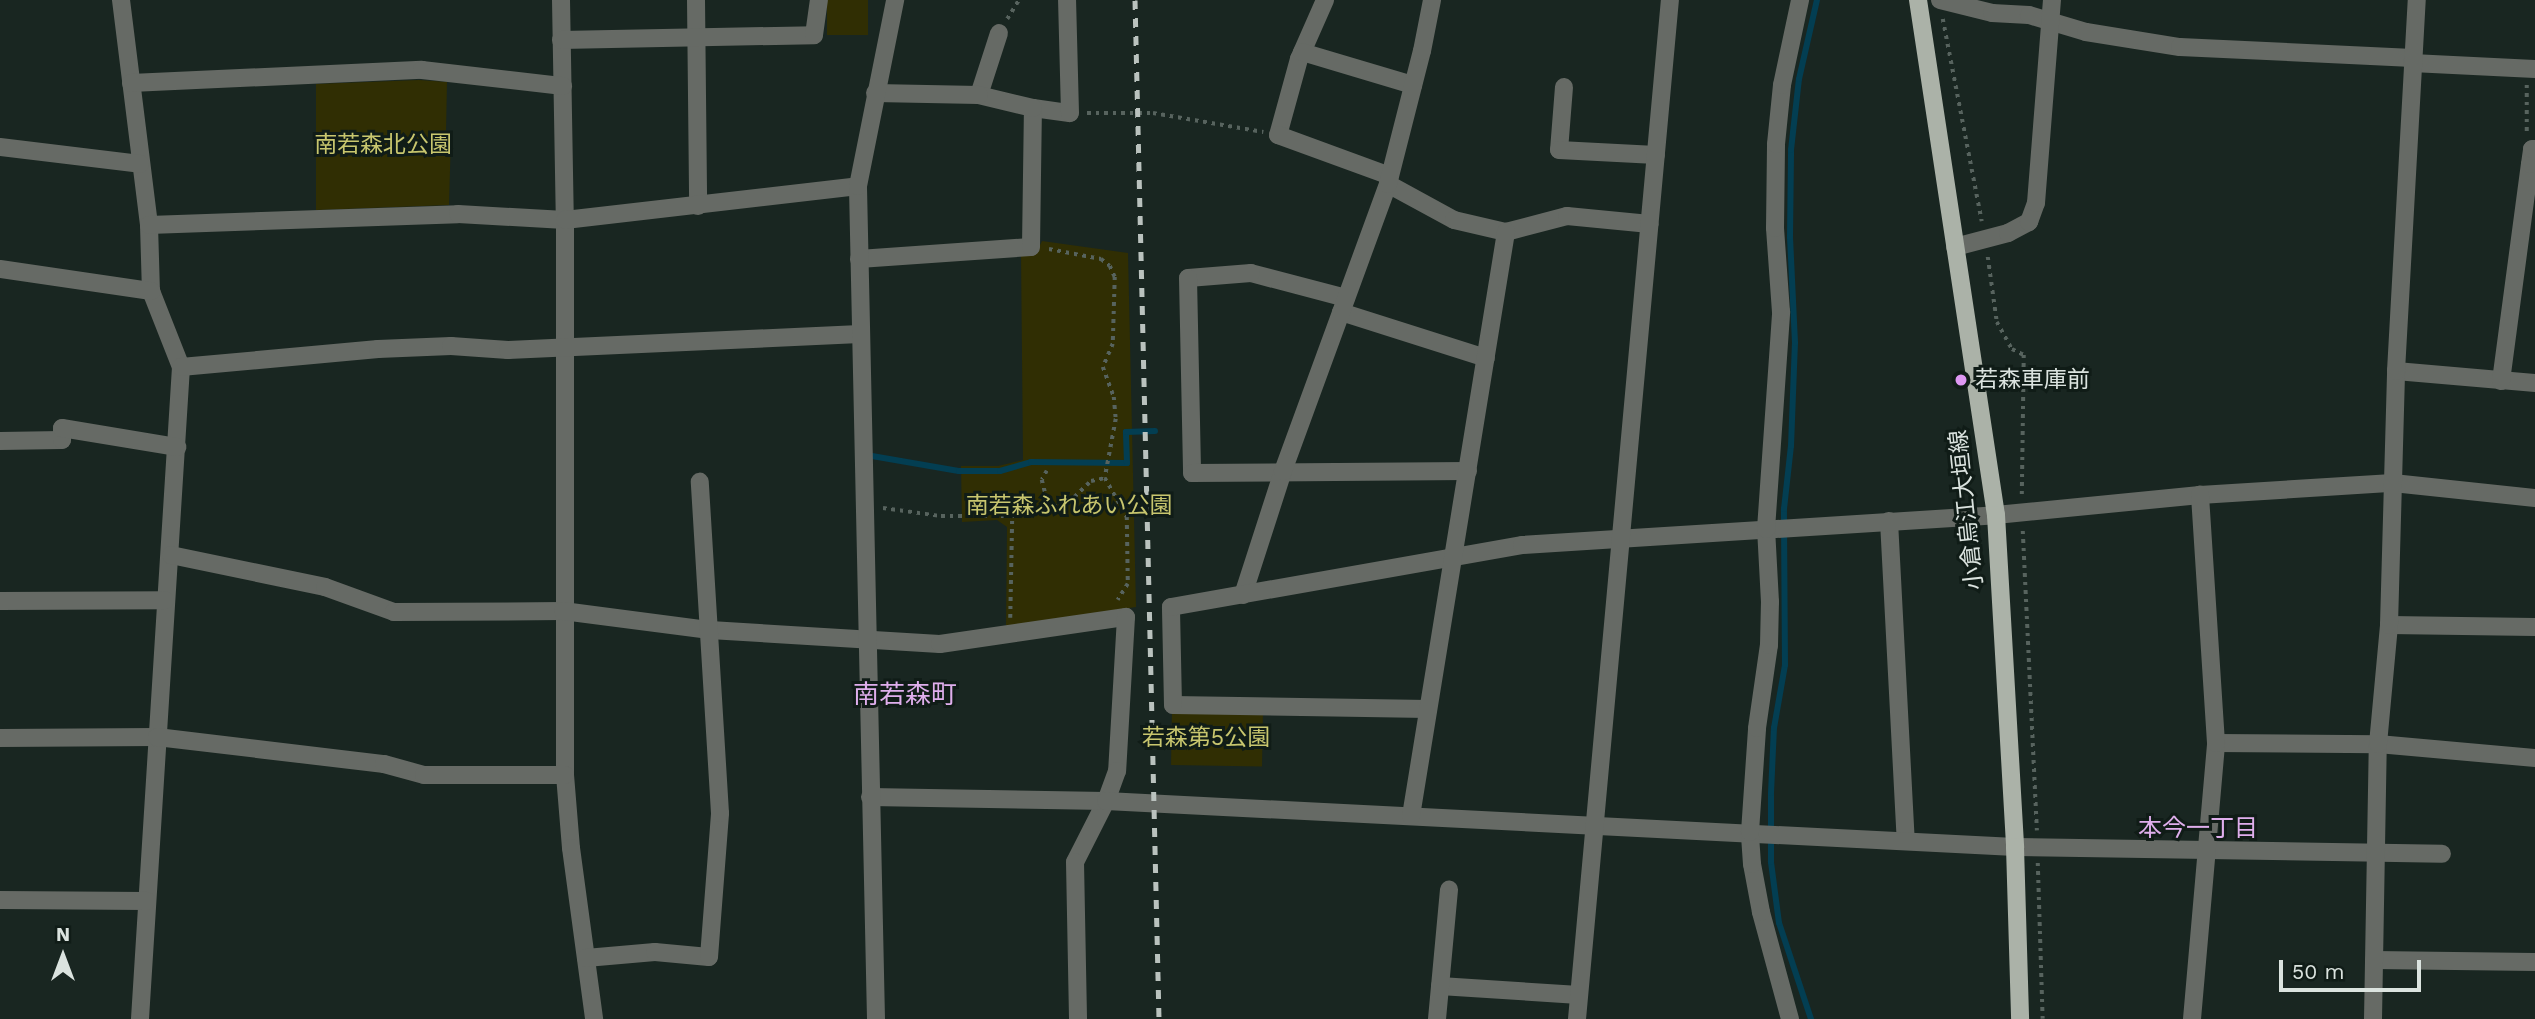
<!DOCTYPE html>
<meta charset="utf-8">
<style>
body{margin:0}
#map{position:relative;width:2535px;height:1019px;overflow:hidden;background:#192621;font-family:"Work Sans","Noto Sans JP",sans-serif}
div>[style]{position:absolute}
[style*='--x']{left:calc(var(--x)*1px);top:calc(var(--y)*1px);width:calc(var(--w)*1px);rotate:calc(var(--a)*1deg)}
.green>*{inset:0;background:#302e03;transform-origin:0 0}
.stream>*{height:6px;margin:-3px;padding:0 3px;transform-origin:3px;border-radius:3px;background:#033e52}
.path>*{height:3.5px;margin-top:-1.75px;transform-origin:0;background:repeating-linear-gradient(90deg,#57635e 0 3.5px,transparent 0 8.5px)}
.minor>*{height:18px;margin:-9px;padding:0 9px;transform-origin:9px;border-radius:9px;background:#666a65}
.major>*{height:18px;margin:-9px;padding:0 9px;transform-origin:9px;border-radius:9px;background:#abb2a8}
.rail>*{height:5px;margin-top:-2.5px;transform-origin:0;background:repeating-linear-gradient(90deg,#bac2be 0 9px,transparent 0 18px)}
.dots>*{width:19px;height:19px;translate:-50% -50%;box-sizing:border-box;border:4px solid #101c17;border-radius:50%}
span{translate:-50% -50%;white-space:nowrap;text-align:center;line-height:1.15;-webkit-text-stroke:6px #101c17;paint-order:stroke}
.park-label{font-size:23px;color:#c8c66e}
.poi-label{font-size:23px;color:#dbe3df}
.left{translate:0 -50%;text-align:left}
.street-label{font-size:23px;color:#dbe3df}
.neighbourhood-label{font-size:24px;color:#dfaeec}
.quarter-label{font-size:26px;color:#dfaeec}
.north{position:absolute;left:28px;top:921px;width:70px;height:70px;-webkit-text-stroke:5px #101c17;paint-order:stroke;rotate:0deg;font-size:19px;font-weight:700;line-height:28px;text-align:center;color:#dbe3df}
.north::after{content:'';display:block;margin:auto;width:24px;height:32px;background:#dbe3df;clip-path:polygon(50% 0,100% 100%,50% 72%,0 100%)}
.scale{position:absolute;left:2279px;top:960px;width:142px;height:32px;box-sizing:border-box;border:4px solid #dbe3df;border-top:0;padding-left:9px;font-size:21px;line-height:24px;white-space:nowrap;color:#dbe3df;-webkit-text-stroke:5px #101c17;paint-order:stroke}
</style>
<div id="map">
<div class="green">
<div style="left:827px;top:0;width:41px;height:35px"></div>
<div style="clip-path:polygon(419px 80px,447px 82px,446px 131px,451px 135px,449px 205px,316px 210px,316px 84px)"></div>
<div style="clip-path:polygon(1042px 241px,1128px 253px,1136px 607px,1006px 626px,1007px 527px,997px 520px,962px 522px,961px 466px,998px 466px,1023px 460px,1021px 254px,1036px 253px)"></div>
<div style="left:1172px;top:709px;width:91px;height:56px;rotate:1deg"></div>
</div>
<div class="stream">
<div style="--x:872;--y:456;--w:88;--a:9.8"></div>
<div style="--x:959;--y:471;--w:41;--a:0"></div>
<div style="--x:1000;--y:471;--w:32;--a:-16"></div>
<div style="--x:1031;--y:462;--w:96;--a:0.6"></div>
<div style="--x:1127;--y:463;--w:31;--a:-92"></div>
<div style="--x:1126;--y:432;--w:29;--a:-2"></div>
<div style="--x:1811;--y:1019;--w:101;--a:-108.4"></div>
<div style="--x:1779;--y:923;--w:62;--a:-97.5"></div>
<div style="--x:1771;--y:862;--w:69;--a:-90"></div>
<div style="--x:1771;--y:793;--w:65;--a:-87.4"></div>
<div style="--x:1774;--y:728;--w:64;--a:-80.1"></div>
<div style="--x:1785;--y:665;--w:156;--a:-90.4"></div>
<div style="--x:1784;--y:509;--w:63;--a:-83.7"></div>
<div style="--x:1791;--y:446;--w:103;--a:-87.8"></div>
<div style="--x:1795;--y:343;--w:106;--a:-92.7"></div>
<div style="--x:1790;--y:237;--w:87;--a:-89.3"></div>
<div style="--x:1791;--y:150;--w:71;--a:-83.6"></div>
<div style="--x:1799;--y:79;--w:81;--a:-77.2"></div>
</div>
<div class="path">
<div style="--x:1007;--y:19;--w:22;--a:-58"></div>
<div style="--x:1943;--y:19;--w:206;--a:79.1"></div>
<div style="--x:2527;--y:85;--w:48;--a:90"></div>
<div style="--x:1087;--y:113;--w:66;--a:0"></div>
<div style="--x:1153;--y:113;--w:112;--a:9.8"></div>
<div style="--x:1049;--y:249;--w:53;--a:10.9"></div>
<div style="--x:1101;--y:259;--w:11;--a:38"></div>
<div style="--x:1110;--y:266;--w:12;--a:66"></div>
<div style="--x:1115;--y:277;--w:67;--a:91.7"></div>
<div style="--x:1113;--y:344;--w:25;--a:113"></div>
<div style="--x:1103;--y:367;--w:32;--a:70"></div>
<div style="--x:1114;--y:397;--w:22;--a:85"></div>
<div style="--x:1116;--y:419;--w:60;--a:100.6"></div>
<div style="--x:1105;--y:478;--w:45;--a:60.6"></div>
<div style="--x:1127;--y:517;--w:67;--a:89.1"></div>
<div style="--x:1128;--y:584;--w:19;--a:122"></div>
<div style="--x:1988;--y:257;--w:66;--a:82.1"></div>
<div style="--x:1997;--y:322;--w:31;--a:61"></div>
<div style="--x:2012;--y:349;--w:13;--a:27"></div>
<div style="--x:2024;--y:355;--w:141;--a:90.8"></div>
<div style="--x:1047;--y:471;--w:10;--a:119"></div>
<div style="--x:1042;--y:480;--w:29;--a:76"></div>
<div style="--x:883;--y:508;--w:59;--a:7.9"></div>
<div style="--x:941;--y:516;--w:71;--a:0"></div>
<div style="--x:1012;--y:516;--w:57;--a:-13.1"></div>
<div style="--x:1068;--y:503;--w:32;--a:-44"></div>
<div style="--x:1091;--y:481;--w:14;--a:-12"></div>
<div style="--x:2023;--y:531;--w:300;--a:87.3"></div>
<div style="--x:1010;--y:618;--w:102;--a:-88.9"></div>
<div style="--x:2038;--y:863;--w:156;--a:88.2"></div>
</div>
<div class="minor">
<div style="--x:121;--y:0;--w:227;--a:82.9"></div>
<div style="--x:149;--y:225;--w:66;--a:88.3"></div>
<div style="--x:151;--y:291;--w:82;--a:68.5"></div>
<div style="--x:181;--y:367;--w:653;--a:93.6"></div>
<div style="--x:561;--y:0;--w:220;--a:89"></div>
<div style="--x:565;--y:220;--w:555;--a:90"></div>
<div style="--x:565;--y:775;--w:73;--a:85.3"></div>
<div style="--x:571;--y:848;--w:173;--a:82.3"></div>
<div style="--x:696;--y:0;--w:206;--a:89.4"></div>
<div style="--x:1325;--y:0;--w:64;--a:113.8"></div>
<div style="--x:1299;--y:59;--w:79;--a:105.4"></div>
<div style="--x:1278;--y:135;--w:119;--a:20.1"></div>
<div style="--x:1940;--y:0;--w:54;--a:14"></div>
<div style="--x:1992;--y:13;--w:37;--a:3"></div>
<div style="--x:2029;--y:15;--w:59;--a:16.6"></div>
<div style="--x:2086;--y:32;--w:95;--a:9.1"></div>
<div style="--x:2180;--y:47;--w:233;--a:2.7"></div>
<div style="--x:561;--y:40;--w:253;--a:-1.1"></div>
<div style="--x:814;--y:35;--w:35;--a:-82"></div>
<div style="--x:1302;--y:52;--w:116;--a:16.6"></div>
<div style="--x:2412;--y:63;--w:123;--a:2.8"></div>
<div style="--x:131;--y:83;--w:291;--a:-2.6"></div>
<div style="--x:422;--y:70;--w:142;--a:6.5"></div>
<div style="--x:1564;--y:87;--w:63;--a:94.5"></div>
<div style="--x:1559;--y:150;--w:97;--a:3"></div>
<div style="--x:979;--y:95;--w:65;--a:-72.1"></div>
<div style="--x:1033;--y:108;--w:37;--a:8"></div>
<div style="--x:1070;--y:113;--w:113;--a:-91.5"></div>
<div style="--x:0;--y:147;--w:141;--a:6.9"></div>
<div style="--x:1388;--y:184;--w:75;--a:28.6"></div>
<div style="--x:1454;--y:220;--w:53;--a:13"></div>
<div style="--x:1506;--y:232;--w:63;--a:-14.7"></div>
<div style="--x:1567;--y:216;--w:83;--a:5.5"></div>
<div style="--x:149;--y:225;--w:309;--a:-2"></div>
<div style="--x:458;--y:214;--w:107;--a:3.2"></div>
<div style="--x:565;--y:220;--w:295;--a:-6.6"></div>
<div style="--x:1955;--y:247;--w:55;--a:-14.8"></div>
<div style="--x:2008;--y:233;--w:24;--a:-28"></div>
<div style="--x:2029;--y:222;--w:20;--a:-70"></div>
<div style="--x:2036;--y:203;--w:204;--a:-85.5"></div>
<div style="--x:859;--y:259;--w:172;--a:-4"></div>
<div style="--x:1031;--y:247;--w:139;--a:-89.2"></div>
<div style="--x:1033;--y:108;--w:56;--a:-166.5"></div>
<div style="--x:979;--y:95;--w:104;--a:-178.9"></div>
<div style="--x:0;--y:269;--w:153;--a:8.3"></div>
<div style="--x:1346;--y:298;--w:98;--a:-165.3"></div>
<div style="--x:1251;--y:273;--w:63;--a:175.5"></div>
<div style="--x:1188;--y:278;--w:195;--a:88.8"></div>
<div style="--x:1192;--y:473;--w:276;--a:-0.4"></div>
<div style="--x:1341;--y:312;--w:152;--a:17.6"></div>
<div style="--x:181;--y:367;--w:198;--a:-5.2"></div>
<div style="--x:378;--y:349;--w:73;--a:-2.4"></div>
<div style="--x:451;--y:346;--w:57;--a:4"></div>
<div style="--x:508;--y:350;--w:352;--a:-2.6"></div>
<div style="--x:2396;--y:371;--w:140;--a:4.9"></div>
<div style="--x:2501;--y:381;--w:219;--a:-82.4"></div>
<div style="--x:2530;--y:164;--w:15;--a:-82"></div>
<div style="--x:2532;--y:149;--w:3;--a:0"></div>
<div style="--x:0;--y:441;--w:62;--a:-0.9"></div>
<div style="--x:62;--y:440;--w:12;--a:-90"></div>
<div style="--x:62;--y:428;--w:117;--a:9.4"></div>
<div style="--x:1889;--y:521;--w:320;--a:87"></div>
<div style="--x:171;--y:555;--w:157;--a:11.7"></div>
<div style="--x:325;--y:587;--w:73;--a:19.9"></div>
<div style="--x:394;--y:612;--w:169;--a:-0.3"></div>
<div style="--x:563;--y:611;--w:148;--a:7.4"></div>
<div style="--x:710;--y:630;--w:230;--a:3.5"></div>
<div style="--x:940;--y:644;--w:188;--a:-8.3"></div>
<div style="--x:1126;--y:617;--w:154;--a:93.3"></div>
<div style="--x:1117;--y:771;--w:32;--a:110"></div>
<div style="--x:1106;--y:801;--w:68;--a:116.9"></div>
<div style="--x:1075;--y:862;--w:157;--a:88.9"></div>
<div style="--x:1243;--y:595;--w:130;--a:-72.1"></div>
<div style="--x:1283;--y:471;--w:306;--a:-69.9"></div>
<div style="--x:1388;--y:184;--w:137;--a:-75.7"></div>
<div style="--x:1422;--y:51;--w:52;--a:-78.9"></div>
<div style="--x:0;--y:601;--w:165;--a:-0.3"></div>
<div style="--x:2389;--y:625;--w:146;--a:0.8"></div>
<div style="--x:1428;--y:709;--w:255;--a:-179.1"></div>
<div style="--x:1173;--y:705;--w:98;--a:-91.2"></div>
<div style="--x:1171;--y:607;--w:356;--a:-10"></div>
<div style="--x:1522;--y:545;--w:475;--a:-3.6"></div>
<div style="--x:1996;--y:515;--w:205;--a:-5.6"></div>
<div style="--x:2200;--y:495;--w:193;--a:-3.6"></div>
<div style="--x:2393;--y:483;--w:143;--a:6"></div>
<div style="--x:0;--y:738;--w:157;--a:-0.4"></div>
<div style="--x:157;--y:737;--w:229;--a:6.8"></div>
<div style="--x:384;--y:764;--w:41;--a:15.4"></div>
<div style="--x:424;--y:775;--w:141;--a:0"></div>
<div style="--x:2216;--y:743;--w:162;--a:0.4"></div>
<div style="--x:2378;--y:744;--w:158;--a:5.1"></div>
<div style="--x:870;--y:797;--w:236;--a:1"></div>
<div style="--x:1106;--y:801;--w:910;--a:2.9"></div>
<div style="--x:2015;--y:847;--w:427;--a:0.9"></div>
<div style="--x:1411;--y:816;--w:592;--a:-80.76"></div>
<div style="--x:0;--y:900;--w:147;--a:0.4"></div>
<div style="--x:586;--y:958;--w:69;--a:-5"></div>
<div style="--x:655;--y:952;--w:54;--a:5.3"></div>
<div style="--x:709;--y:957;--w:144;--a:-85.6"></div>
<div style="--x:720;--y:813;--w:332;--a:-93.5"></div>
<div style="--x:2374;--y:960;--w:161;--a:0.7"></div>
<div style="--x:1440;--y:986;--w:139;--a:3.7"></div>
<div style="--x:876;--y:1019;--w:833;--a:-91.24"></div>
<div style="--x:858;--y:186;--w:190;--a:-78.7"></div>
<div style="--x:1437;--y:1019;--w:130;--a:-84.7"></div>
<div style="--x:1577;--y:1019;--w:1023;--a:-84.79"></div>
<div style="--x:1790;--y:1019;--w:111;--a:-105.2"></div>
<div style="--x:1761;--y:912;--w:49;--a:-100.6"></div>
<div style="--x:1752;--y:864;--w:32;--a:-94"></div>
<div style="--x:1750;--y:832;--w:104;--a:-86.1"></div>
<div style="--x:1757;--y:728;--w:84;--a:-81.8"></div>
<div style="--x:1769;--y:645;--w:43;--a:-88.7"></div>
<div style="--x:1770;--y:602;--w:73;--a:-93.1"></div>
<div style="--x:1766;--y:529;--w:218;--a:-86"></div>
<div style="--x:1781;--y:312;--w:84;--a:-94.1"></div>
<div style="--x:1775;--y:228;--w:84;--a:-89.3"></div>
<div style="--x:1776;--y:144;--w:59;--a:-84.2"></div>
<div style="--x:1782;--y:85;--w:87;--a:-78"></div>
<div style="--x:2192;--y:1019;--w:277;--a:-85"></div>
<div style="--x:2216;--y:743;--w:249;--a:-93.7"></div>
<div style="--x:2373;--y:1019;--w:275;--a:-89"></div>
<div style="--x:2378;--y:744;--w:120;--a:-84.7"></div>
<div style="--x:2389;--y:625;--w:254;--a:-88.4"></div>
<div style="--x:2396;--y:371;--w:372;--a:-86.8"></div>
</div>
<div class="major">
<div style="--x:1918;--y:0;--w:521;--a:81.39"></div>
<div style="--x:1996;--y:515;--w:333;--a:86.7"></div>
<div style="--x:2015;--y:847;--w:172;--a:88.3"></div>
</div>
<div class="rail">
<div style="--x:1135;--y:0;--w:1019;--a:88.65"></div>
</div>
<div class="dots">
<div style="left:1961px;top:380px;background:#de98f2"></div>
</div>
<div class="park-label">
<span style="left:383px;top:145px">南若森北公園</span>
<span style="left:1069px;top:506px">南若森ふれあい公園</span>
<span style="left:1206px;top:738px">若森第5公園</span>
</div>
<div class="poi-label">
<span class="left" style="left:1975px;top:380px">若森車庫前</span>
</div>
<div class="street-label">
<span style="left:1967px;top:510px;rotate:-96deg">小倉烏江大垣線</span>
</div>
<div class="neighbourhood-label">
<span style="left:2198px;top:829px">本今一丁目</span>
</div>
<div class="quarter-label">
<span style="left:905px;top:695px">南若森町</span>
</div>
<div class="north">N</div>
<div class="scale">50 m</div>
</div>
